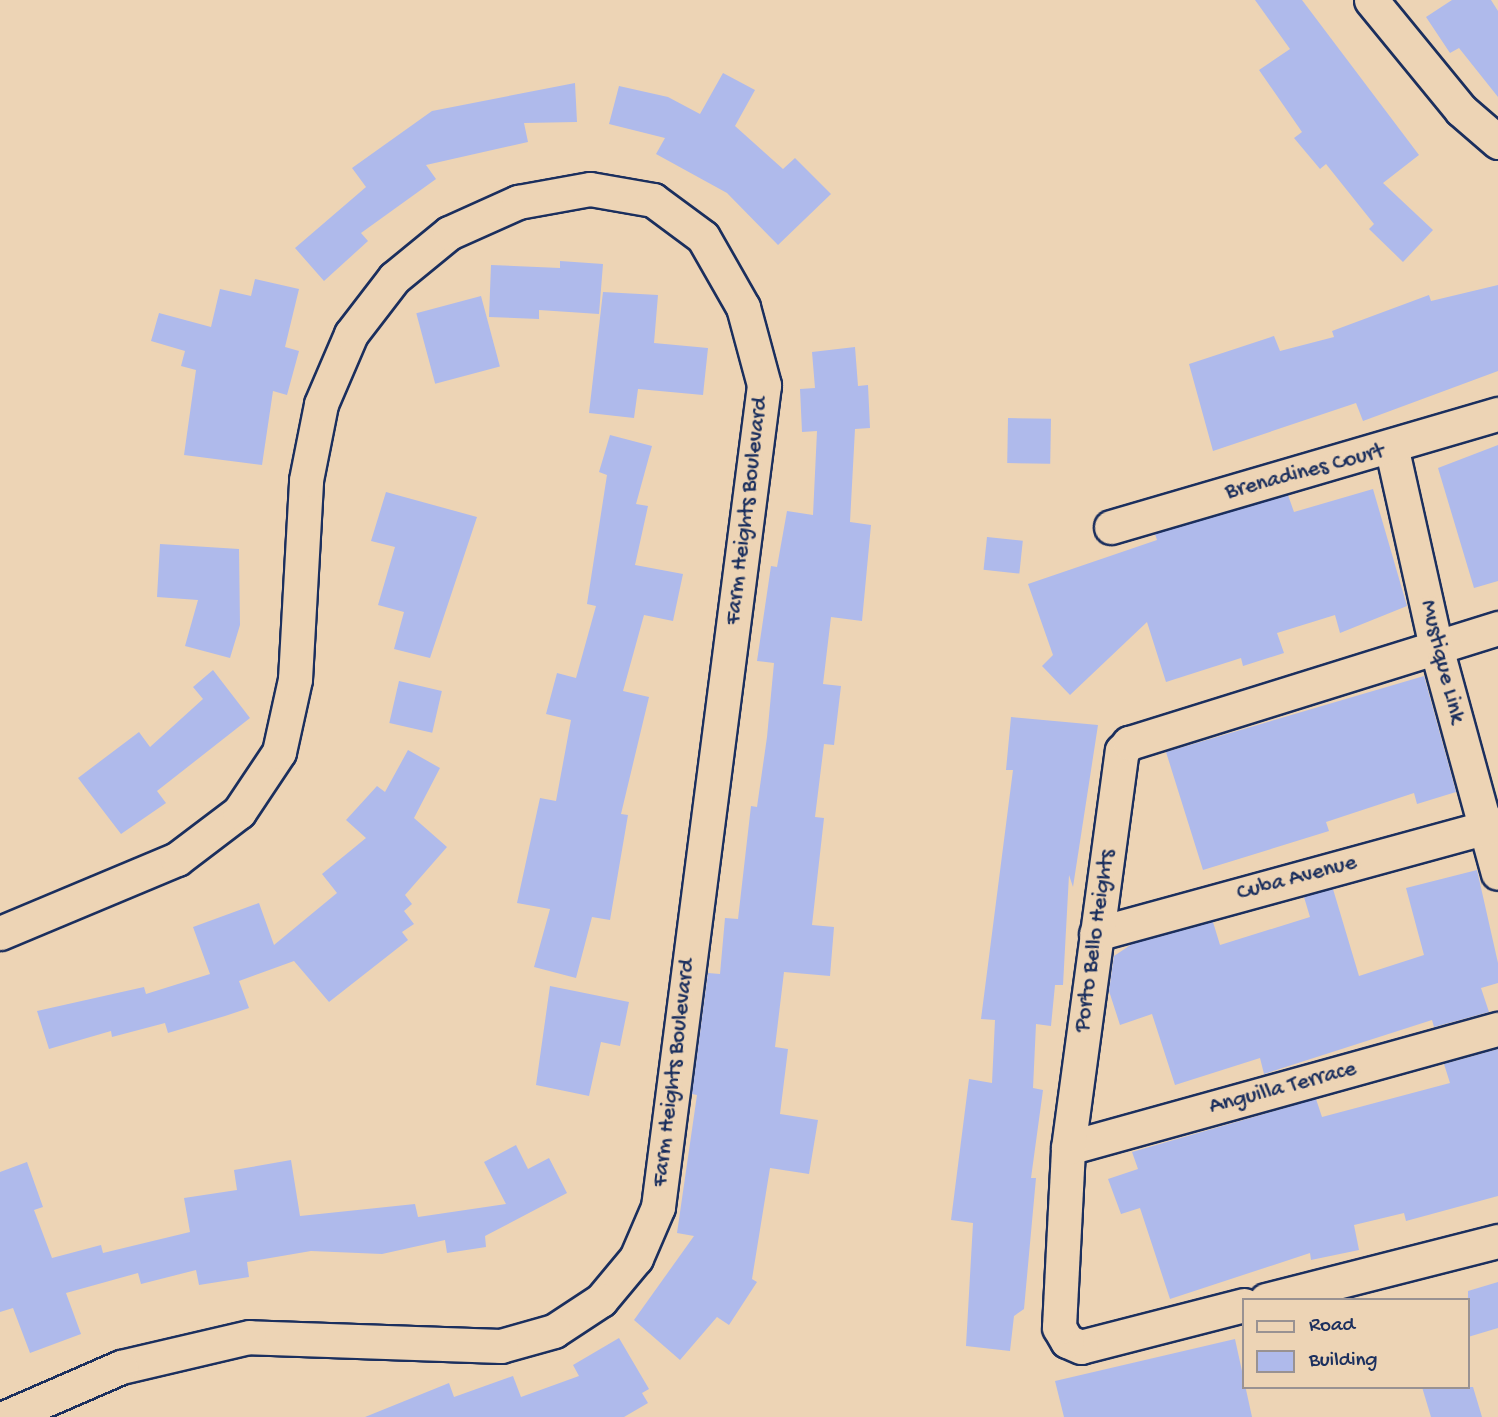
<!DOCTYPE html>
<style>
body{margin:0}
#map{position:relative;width:1498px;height:1417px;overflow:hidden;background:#edd4b5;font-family:"Gochi Hand",sans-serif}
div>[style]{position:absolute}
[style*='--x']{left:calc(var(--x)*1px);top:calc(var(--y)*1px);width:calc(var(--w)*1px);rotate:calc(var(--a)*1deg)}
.building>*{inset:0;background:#afbaeb;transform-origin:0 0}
.roads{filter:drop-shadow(2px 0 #1b2f5e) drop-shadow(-2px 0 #1b2f5e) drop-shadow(0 2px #1b2f5e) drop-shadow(0 -2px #1b2f5e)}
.minor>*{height:33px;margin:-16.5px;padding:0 16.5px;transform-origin:16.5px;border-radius:16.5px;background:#edd4b5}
span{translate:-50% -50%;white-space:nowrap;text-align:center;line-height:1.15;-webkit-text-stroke:7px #edd4b5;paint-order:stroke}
.street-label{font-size:23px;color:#1b2f5e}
.legend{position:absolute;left:1242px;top:1298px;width:228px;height:91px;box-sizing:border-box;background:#edd4b5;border:2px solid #999292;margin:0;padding:9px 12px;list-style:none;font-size:21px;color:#1b2f5e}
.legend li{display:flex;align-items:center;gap:14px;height:35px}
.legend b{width:35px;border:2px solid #999292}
</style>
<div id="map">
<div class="building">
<div style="clip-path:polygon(1255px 0,1302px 0,1419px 155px,1383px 183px,1433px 230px,1403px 262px,1369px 229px,1374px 224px,1326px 164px,1320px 169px,1294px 138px,1302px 132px,1259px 70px,1290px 49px)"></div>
<div style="clip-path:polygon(1452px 0,1491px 0,1498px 11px,1498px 97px,1459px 48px,1450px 53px,1426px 17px)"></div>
<div style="clip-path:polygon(723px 73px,755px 90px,735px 126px,783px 169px,795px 158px,831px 194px,778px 245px,727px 193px,656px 154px,665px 138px,609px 124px,619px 86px,668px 97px,700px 114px)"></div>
<div style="clip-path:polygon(575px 83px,577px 122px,524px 123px,528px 142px,426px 165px,436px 179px,361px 233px,368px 241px,324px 281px,295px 248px,366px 187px,352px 168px,432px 111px)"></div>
<div style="clip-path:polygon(560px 261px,603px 264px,599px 314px,539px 310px,539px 319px,489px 317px,491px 265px,560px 268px)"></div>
<div style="clip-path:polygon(255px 279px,299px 289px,285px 347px,299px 351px,287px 395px,273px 391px,262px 465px,184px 455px,196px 370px,181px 366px,185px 351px,151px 341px,159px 313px,211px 327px,220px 289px,251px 296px)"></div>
<div style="clip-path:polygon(1498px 285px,1498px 371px,1363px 421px,1356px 403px,1213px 451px,1189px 364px,1274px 336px,1280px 351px,1334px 337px,1332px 331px,1429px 295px,1431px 301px)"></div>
<div style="clip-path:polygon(603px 292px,658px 295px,654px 343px,708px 348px,703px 395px,638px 389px,634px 418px,589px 413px)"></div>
<div style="left:481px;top:296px;width:73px;height:67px;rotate:75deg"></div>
<div style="clip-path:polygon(855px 347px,858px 386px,868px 385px,870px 428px,855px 429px,850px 522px,871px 525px,862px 621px,831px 617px,823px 684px,841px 686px,834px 745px,824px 744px,815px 817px,824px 818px,812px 925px,834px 927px,830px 976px,784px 972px,775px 1047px,788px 1049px,780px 1114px,818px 1120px,809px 1174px,770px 1168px,752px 1279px,757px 1282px,729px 1325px,717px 1317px,680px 1360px,634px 1320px,694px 1236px,677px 1233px,697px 1095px,692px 1094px,708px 973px,720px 974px,725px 918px,738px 919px,751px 806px,757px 807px,767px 737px,774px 663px,757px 661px,771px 566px,777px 567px,787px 511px,813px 515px,817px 431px,802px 432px,800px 389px,815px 388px,812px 352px)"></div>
<div style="left:1008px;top:418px;width:43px;height:45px;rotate:1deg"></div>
<div style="clip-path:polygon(610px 435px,652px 446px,636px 504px,648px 506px,635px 565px,683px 574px,673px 621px,644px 615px,623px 691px,649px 697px,621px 814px,628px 815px,610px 920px,592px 917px,576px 978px,534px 967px,550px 909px,517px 903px,540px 798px,556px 801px,571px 720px,546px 714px,557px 673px,576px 678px,596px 606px,587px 604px,607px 475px,599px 472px)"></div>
<div style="clip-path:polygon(1498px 445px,1498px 581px,1474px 588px,1438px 468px)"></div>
<div style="clip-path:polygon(1373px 489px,1407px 606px,1340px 633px,1335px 615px,1277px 633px,1284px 653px,1243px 666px,1241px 658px,1166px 682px,1147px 622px,1070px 695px,1042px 666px,1053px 655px,1028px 584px,1157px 540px,1155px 534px,1288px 495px,1294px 512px)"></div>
<div style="clip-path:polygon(386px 492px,477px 517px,430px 658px,394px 649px,404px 612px,378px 605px,395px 547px,371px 541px)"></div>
<div style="left:987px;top:537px;width:36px;height:33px;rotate:6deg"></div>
<div style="clip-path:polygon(160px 544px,239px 549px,240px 625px,230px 658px,185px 646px,198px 600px,157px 597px)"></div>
<div style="clip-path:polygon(213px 670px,250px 718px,157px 791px,166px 803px,121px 834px,78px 778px,139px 732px,150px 747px,203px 699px,193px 687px)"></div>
<div style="clip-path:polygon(1424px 676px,1456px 792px,1417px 804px,1414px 793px,1326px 822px,1329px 831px,1203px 870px,1166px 752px)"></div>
<div style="left:399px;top:681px;width:44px;height:43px;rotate:13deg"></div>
<div style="clip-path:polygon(1011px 717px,1098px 725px,1073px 887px,1069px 875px,1063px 985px,1055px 985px,1051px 1026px,1036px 1024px,1033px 1088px,1043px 1090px,1031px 1178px,1036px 1178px,1024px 1309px,1014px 1316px,1010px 1351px,966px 1346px,973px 1223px,951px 1220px,969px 1079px,992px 1083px,995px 1020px,981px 1019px,1013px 770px,1006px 770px)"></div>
<div style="clip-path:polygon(408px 750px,440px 768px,414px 818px,447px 847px,405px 895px,412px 904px,404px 911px,414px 924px,402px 932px,408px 940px,329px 1002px,294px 961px,239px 981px,249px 1008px,225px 1016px,168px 1033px,165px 1023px,112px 1037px,111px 1031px,49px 1049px,37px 1011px,144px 987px,146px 994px,210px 974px,193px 927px,259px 903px,274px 945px,337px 893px,322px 874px,366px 838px,346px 820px,377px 786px,385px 792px)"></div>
<div style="clip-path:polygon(1477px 870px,1498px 963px,1498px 983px,1481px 988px,1489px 1012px,1434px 1027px,1432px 1020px,1264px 1074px,1260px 1058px,1175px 1085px,1152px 1014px,1120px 1025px,1109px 991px,1114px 956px,1132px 944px,1213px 922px,1220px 945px,1310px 917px,1304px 897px,1333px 889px,1359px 976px,1424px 955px,1406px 888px)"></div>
<div style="clip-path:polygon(550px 986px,629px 1002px,620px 1046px,601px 1042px,589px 1096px,536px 1085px)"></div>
<div style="clip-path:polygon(1498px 1049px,1498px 1196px,1406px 1221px,1404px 1213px,1354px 1225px,1359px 1250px,1311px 1260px,1310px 1253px,1170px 1299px,1140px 1208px,1121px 1214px,1108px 1179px,1138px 1169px,1132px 1152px,1316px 1099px,1322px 1117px,1450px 1083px,1444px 1064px)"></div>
<div style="clip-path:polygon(516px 1145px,528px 1169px,549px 1158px,567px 1193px,485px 1236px,486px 1247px,447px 1253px,445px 1240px,382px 1254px,311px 1251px,247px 1262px,249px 1277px,199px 1285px,196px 1270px,141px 1284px,138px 1273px,66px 1293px,81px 1334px,30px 1353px,13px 1308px,0 1312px,0 1172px,27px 1162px,43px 1207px,34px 1210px,52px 1258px,101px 1245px,103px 1253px,190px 1232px,184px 1198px,237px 1190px,234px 1170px,291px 1160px,300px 1216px,415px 1204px,418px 1217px,506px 1204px,484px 1162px)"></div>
<div style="clip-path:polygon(1498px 1282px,1498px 1328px,1468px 1337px,1468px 1291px)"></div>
<div style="clip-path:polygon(619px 1338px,649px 1389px,642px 1393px,648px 1403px,624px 1417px,365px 1417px,449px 1383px,454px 1397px,513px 1376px,521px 1397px,579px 1376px,573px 1365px)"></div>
<div style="clip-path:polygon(1235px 1339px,1252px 1417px,1064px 1417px,1055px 1381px)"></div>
<div style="clip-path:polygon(1422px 1387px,1473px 1387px,1482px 1417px,1431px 1417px)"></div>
</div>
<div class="roads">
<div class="minor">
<div style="--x:1371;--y:0;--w:142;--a:50.7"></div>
<div style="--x:1461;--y:110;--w:49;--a:40.9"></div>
<div style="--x:1392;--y:450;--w:202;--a:77.4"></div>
<div style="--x:1436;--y:647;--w:234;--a:74.7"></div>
<div style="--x:1111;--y:527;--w:403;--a:-16.3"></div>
<div style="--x:0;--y:933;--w:192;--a:-22.7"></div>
<div style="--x:177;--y:859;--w:78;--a:-37.2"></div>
<div style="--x:239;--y:812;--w:72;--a:-56.3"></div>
<div style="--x:279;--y:752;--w:75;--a:-77.6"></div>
<div style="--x:295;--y:679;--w:199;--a:-86.8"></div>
<div style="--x:306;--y:480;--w:77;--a:-78.8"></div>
<div style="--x:321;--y:404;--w:76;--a:-66.8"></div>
<div style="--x:351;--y:334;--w:71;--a:-52.5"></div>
<div style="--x:394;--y:278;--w:71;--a:-39.3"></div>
<div style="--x:449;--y:233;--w:76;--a:-24.2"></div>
<div style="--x:518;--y:202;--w:73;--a:-10.2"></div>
<div style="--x:590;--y:189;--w:64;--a:9.9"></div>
<div style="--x:653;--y:200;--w:62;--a:36.5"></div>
<div style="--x:703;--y:237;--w:81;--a:60.3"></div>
<div style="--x:743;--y:307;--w:81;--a:74.9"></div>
<div style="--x:764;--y:385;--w:829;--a:97.35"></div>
<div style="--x:658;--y:1207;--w:56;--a:113.3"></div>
<div style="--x:636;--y:1258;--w:55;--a:129.8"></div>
<div style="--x:601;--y:1300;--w:56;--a:146.6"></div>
<div style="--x:554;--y:1331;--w:55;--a:164.2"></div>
<div style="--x:501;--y:1346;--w:252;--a:-178"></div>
<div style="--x:249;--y:1337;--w:131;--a:166.8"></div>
<div style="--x:121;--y:1367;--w:125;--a:156.5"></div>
<div style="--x:1096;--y:934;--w:417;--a:-15.3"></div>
<div style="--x:1068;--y:1148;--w:446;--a:-15.5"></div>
<div style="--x:1266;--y:1300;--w:239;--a:-14.3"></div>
<div style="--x:1244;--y:1305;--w:168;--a:165.6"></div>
<div style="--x:1081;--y:1347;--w:15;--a:-157"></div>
<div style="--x:1067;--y:1341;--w:16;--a:-120"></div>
<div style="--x:1059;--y:1327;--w:179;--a:-87.1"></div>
<div style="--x:1068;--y:1148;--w:401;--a:-82.3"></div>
<div style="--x:1122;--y:751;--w:11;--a:-49"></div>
<div style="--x:1129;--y:743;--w:387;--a:-17.3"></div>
</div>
</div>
<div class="street-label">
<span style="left:1305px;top:473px;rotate:-15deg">Brenadines Court</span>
<span style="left:748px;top:511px;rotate:-83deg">Farm Heights Boulevard</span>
<span style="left:1441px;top:662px;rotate:76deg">Mustique Link</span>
<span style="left:1297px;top:879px;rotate:-15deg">Cuba Avenue</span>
<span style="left:1096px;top:941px;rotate:-82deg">Porto Bello Heights</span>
<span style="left:675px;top:1073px;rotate:-83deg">Farm Heights Boulevard</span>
<span style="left:1283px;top:1089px;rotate:-15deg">Anguilla Terrace</span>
</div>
<ul class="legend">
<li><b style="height:9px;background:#edd4b5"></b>Road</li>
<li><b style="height:19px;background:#afbaeb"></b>Building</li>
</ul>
</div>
